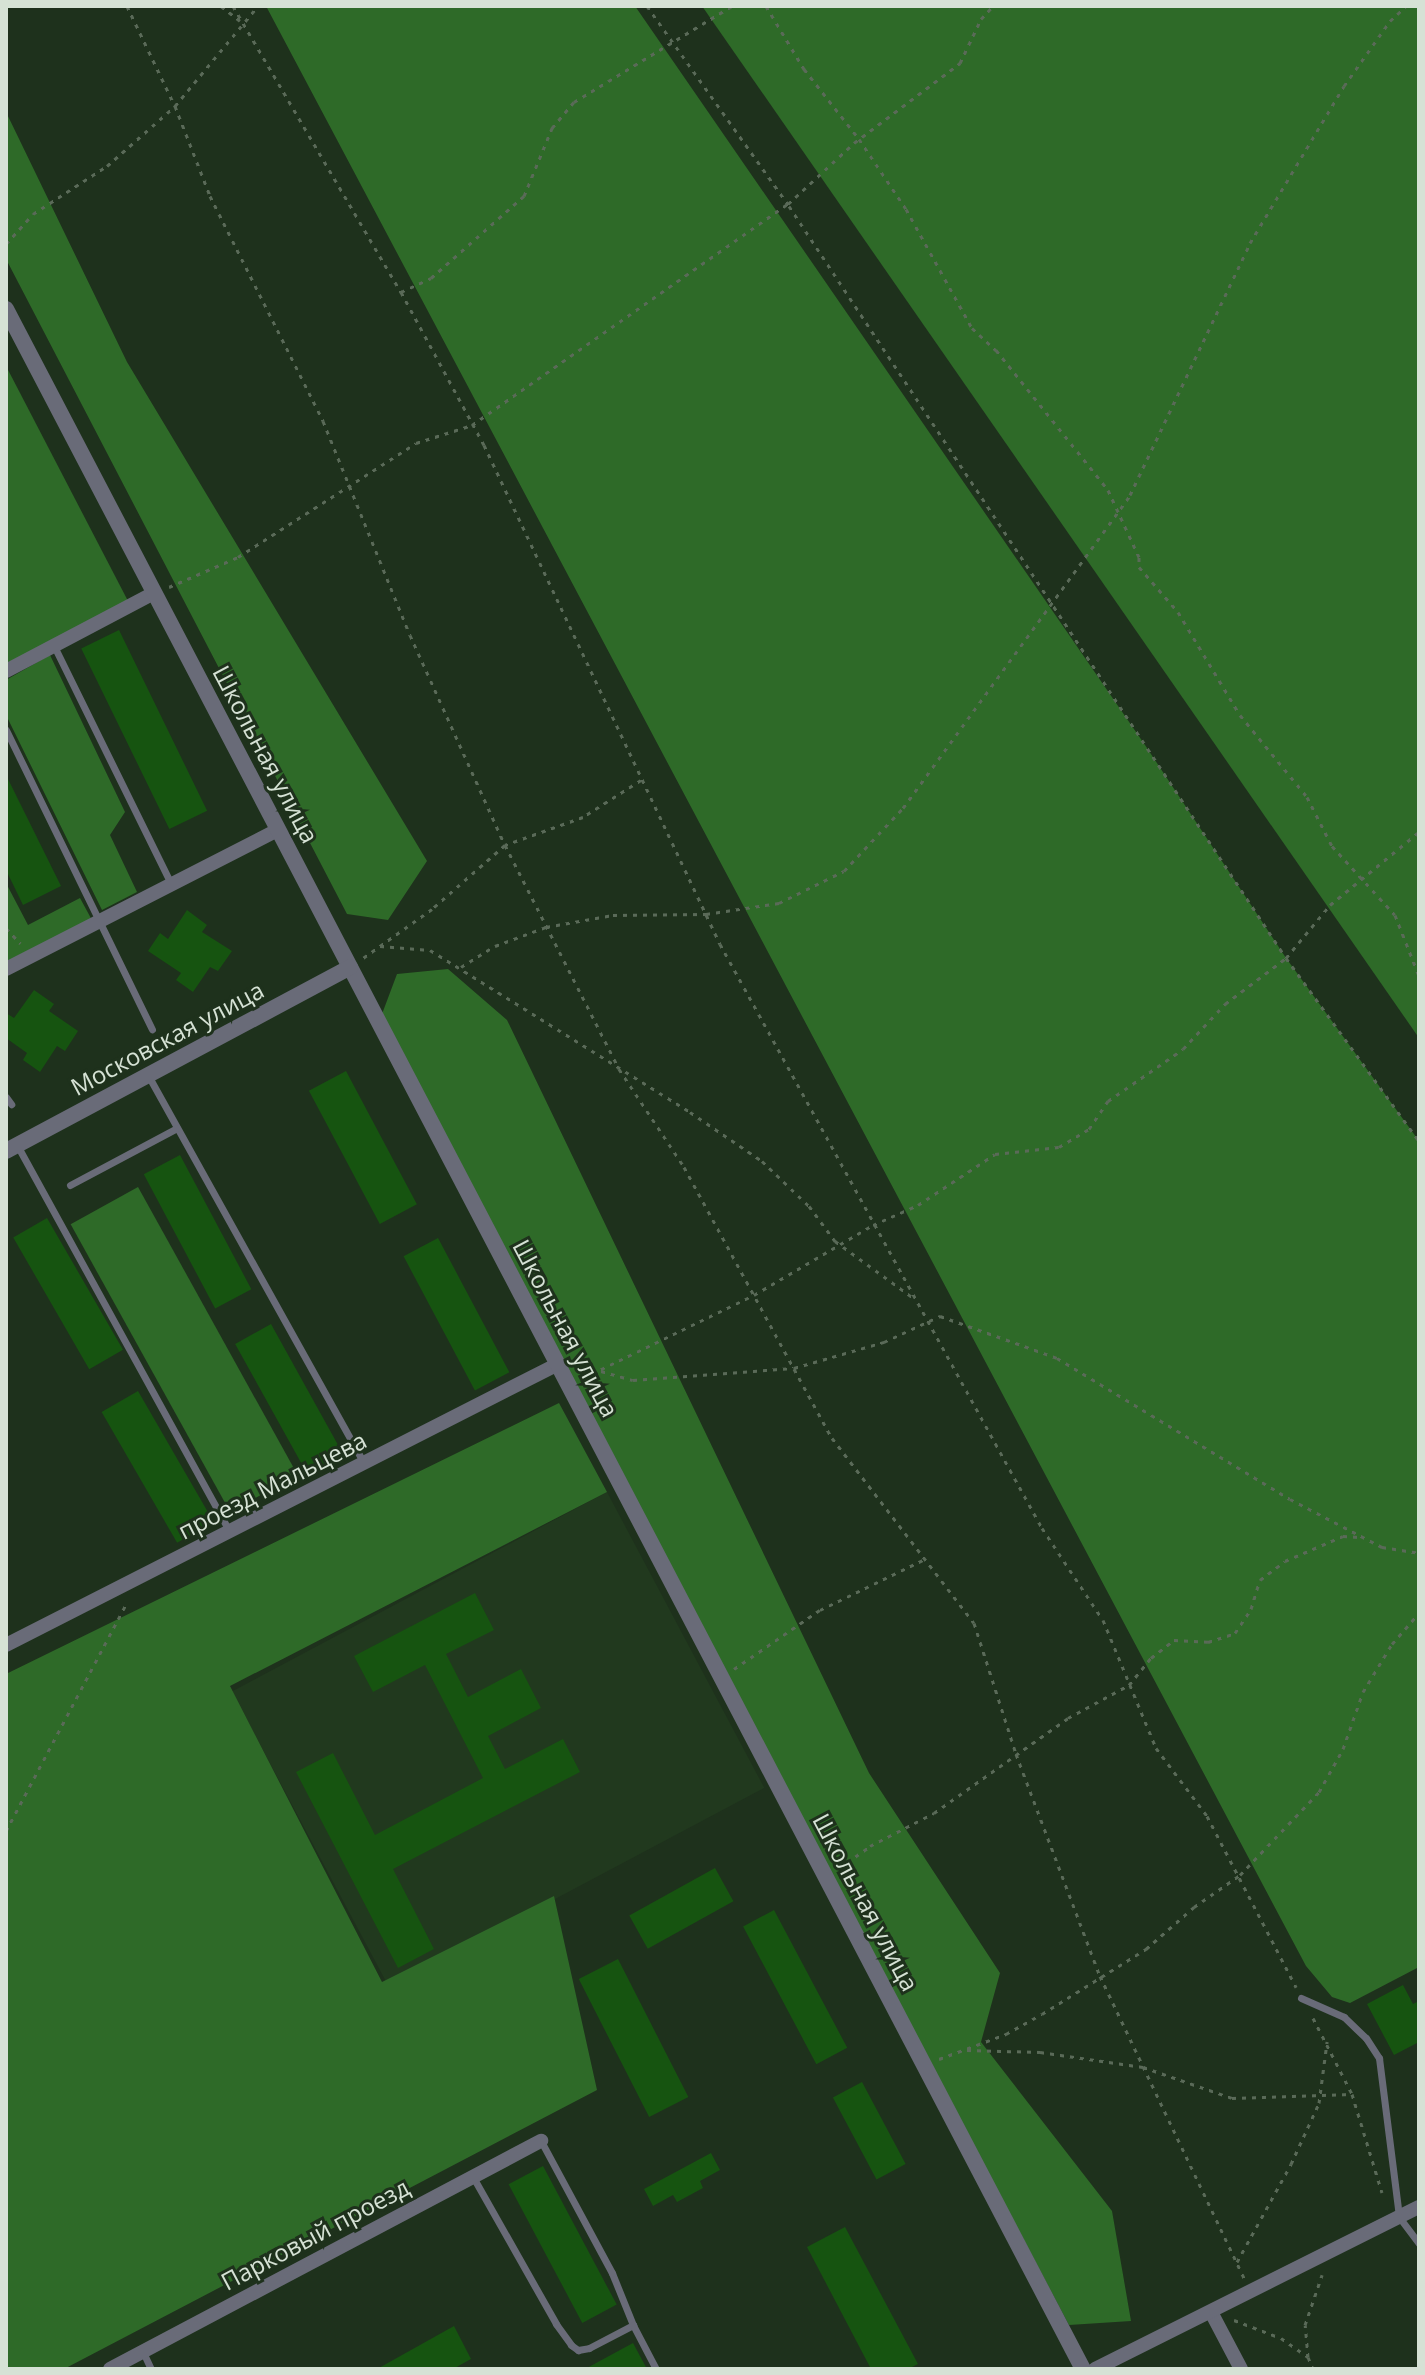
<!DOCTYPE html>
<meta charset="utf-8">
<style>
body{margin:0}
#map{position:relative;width:1425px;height:2375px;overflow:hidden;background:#1e311c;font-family:"Open Sans",sans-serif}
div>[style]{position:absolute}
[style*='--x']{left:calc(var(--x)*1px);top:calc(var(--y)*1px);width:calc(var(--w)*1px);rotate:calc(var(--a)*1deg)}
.built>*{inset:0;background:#21391e;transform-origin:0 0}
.forest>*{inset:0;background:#2e6a28;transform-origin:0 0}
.building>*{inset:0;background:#165410;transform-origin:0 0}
.path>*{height:3px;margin-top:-1.5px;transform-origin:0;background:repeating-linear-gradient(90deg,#5a6a58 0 4px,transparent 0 10px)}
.service>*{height:7px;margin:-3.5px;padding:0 3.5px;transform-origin:3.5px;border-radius:3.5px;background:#696b78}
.minor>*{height:14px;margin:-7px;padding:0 7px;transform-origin:7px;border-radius:7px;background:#696b78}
.tertiary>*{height:16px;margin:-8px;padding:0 8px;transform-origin:8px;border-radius:8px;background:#696b78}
span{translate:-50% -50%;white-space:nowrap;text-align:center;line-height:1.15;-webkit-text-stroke:6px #1e311c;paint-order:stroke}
.street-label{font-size:24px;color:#d6e2d5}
.frame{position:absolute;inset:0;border:8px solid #d6e2d5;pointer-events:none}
</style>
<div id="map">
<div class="built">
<div style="left:607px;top:1492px;width:335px;height:425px;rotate:62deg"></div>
</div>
<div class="forest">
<div style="clip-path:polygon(266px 6px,635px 6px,1145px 745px,1286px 958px,1419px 1141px,1419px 1967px,1350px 2003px,1332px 1997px,1306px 1966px)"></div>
<div style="clip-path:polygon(702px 6px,1419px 6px,1419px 1038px)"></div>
<div style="clip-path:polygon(6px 112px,127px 362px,427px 861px,388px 920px,347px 914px,6px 259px)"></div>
<div style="clip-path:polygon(6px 366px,128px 601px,6px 665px)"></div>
<div style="clip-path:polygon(50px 655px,125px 812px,110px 835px,137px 892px,102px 910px,6px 715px,6px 680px)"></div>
<div style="clip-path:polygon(6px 883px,28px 925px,80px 898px,93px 922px,6px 966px)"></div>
<div style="clip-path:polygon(448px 969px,507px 1020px,869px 1773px,1000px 1973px,981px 2042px,1112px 2211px,1131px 2321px,1069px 2325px,379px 1022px,397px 974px)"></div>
<div style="left:138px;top:1187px;width:329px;height:77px;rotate:61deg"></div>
<div style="clip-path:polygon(559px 1403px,607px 1492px,230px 1686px,382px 1982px,554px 1896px,597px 2090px,64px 2369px,6px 2369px,6px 1674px)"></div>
</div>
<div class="building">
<div style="left:119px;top:630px;width:201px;height:42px;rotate:64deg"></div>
<div style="clip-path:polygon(6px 775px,61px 886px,23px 905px,6px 870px)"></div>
<div style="clip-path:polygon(187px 910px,207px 925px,202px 932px,232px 951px,218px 971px,210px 967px,193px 992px,176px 980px,181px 973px,148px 951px,160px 933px,168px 939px)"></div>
<div style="clip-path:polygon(34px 990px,54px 1004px,49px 1011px,78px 1031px,65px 1051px,57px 1046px,40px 1072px,23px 1060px,27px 1053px,6px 1038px,6px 1013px,14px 1018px)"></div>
<div style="left:346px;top:1071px;width:151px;height:42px;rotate:62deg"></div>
<div style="left:180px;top:1155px;width:152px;height:41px;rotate:62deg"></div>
<div style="left:47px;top:1218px;width:152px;height:39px;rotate:60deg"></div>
<div style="left:438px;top:1238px;width:152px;height:39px;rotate:62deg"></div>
<div style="left:271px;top:1324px;width:152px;height:41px;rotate:61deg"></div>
<div style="left:138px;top:1391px;width:151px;height:42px;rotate:60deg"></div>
<div style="clip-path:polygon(475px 1593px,494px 1630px,446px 1654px,468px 1697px,521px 1669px,541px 1708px,488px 1736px,505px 1769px,563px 1739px,580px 1772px,393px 1869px,434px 1949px,398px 1968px,296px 1772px,333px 1753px,375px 1835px,483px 1778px,425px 1665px,373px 1692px,354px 1656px)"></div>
<div style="left:715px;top:1868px;width:38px;height:98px;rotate:61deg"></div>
<div style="left:774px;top:1910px;width:156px;height:35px;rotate:62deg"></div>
<div style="left:618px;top:1959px;width:155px;height:44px;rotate:63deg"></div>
<div style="clip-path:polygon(1403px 1985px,1413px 2004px,1419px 2001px,1419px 2042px,1394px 2055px,1367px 2004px)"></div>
<div style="left:862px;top:2082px;width:93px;height:33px;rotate:62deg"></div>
<div style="clip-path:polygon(711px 2153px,720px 2170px,700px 2181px,703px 2188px,677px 2202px,673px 2195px,653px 2206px,644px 2189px)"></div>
<div style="left:543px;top:2166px;width:157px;height:39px;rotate:62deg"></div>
<div style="clip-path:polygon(845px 2227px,918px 2364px,908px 2369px,871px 2369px,807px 2247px)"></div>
<div style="clip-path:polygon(454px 2326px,471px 2359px,453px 2369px,377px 2369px)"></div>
<div style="clip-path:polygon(633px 2343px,647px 2369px,585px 2369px)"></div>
</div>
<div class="path">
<div style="--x:127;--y:6;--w:111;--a:64.4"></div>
<div style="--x:175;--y:106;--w:97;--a:68.7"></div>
<div style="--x:210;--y:196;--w:252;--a:63.3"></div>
<div style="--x:323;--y:421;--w:231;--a:67.9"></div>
<div style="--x:410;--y:635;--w:230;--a:65.7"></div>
<div style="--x:505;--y:845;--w:97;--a:138.8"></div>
<div style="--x:432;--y:909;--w:85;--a:144.6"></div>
<div style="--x:221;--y:6;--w:24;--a:38"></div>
<div style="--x:233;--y:6;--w:332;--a:59.6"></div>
<div style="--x:401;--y:292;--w:174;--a:61.5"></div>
<div style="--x:484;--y:445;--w:552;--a:64.69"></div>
<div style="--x:720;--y:944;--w:667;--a:61.13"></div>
<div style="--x:1042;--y:1528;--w:110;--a:56.5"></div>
<div style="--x:1103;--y:1620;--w:139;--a:67.5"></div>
<div style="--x:1156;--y:1748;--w:85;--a:53.1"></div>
<div style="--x:1207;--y:1816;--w:193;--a:62.5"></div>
<div style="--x:647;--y:6;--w:245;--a:54.6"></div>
<div style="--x:789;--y:206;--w:901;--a:56.54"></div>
<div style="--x:1286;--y:958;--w:226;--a:54"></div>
<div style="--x:766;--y:6;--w:74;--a:58.9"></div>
<div style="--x:804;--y:69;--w:89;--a:51.8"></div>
<div style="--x:859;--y:139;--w:84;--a:56.1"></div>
<div style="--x:906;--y:209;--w:136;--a:61"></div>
<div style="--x:972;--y:328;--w:33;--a:43"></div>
<div style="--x:996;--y:350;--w:179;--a:51.3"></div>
<div style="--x:1108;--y:490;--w:74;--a:65.2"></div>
<div style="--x:1139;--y:557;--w:10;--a:90"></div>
<div style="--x:1139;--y:567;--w:60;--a:49.1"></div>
<div style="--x:1178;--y:612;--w:120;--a:59"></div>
<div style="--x:1240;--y:715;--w:106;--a:50.7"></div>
<div style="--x:1307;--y:797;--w:55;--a:63"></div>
<div style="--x:1332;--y:846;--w:93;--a:47.6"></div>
<div style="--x:1395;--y:915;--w:66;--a:68.5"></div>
<div style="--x:6;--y:244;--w:40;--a:-48"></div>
<div style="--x:33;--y:214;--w:88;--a:-33"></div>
<div style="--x:107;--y:166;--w:91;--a:-41.4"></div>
<div style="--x:175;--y:106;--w:130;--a:-50.3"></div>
<div style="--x:401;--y:292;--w:33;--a:-25"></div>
<div style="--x:431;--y:278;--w:124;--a:-41.4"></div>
<div style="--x:524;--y:196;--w:74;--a:-67.6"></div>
<div style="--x:552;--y:128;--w:34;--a:-50"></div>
<div style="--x:574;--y:102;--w:185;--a:-31.3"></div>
<div style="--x:169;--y:587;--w:75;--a:-23.5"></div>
<div style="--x:238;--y:557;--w:211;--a:-32.6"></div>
<div style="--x:416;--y:443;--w:59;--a:-17.8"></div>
<div style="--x:472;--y:425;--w:386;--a:-35"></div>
<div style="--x:788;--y:204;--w:90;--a:-42.7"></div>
<div style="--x:854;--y:143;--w:133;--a:-37"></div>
<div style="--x:960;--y:63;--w:49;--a:-64.5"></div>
<div style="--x:981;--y:19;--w:18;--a:-47"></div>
<div style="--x:641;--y:780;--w:69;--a:147.5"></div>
<div style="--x:583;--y:817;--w:83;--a:160.3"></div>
<div style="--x:505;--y:845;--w:251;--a:63"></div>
<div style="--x:619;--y:1069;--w:118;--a:56.4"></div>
<div style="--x:684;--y:1167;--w:309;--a:61.4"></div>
<div style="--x:832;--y:1438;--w:233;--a:52.5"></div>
<div style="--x:974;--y:1623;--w:138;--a:72.2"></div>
<div style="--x:1016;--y:1754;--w:237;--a:69.3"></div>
<div style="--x:1100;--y:1976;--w:335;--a:64.5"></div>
<div style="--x:6;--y:928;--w:21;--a:47"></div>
<div style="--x:380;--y:946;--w:50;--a:4.6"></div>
<div style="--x:430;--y:950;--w:306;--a:31.9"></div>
<div style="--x:690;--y:1112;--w:87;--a:34.2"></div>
<div style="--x:762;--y:1161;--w:65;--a:43.8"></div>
<div style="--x:809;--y:1206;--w:44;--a:53.4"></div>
<div style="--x:835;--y:1241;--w:95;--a:36"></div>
<div style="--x:461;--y:967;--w:40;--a:-32"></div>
<div style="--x:495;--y:946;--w:54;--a:-20.4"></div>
<div style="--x:546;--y:927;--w:68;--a:-10.2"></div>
<div style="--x:613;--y:915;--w:93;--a:-0.6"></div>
<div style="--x:706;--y:914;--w:74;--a:-8.6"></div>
<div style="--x:779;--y:903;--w:72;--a:-26.2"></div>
<div style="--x:844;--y:871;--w:86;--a:-46.9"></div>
<div style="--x:903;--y:808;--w:387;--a:-54"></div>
<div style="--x:1130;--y:495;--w:279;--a:-64.5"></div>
<div style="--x:1250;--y:243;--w:183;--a:-59.1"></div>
<div style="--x:1344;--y:86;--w:80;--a:-54.7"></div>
<div style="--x:1390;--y:21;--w:22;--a:-43"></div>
<div style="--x:601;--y:1371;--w:33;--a:16"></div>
<div style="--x:633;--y:1380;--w:161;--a:-4.3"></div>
<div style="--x:794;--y:1368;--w:94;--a:-16.1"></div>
<div style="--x:884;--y:1342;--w:62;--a:-24.9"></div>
<div style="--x:940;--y:1316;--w:124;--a:19.7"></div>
<div style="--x:1057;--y:1358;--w:272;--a:31.2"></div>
<div style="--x:1290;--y:1499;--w:104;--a:27.6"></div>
<div style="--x:1382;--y:1547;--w:37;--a:9"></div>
<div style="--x:583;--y:1378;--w:190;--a:-25.9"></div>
<div style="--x:754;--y:1295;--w:138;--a:-30.5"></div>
<div style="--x:873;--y:1225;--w:49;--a:-24"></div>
<div style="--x:918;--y:1205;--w:92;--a:-33.5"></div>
<div style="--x:995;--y:1154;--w:64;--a:-6.2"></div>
<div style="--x:1059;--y:1147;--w:35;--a:-31"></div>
<div style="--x:1089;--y:1129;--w:34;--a:-56"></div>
<div style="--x:1108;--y:1101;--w:91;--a:-34.7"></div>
<div style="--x:1183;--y:1049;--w:62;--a:-47"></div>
<div style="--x:1225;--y:1004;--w:76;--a:-37"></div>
<div style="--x:1286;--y:958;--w:69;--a:-50.3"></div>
<div style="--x:1330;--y:905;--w:115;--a:-39.4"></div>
<div style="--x:734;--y:1669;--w:104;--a:-34.5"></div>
<div style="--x:820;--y:1610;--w:117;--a:-25.9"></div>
<div style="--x:6;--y:1831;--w:257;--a:-62.1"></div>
<div style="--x:839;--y:1868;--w:38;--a:-35"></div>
<div style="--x:870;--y:1846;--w:72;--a:-27.3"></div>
<div style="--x:934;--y:1813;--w:164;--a:-35.3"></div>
<div style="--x:1068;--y:1718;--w:69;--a:-28.4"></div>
<div style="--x:1129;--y:1685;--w:35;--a:-51"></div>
<div style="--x:1151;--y:1658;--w:29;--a:-38"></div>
<div style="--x:1174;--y:1640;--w:34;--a:3"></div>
<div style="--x:1208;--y:1642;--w:28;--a:-18"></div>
<div style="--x:1235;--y:1633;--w:29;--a:-56"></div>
<div style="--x:1251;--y:1609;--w:30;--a:-73"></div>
<div style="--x:1260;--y:1580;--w:31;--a:-37"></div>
<div style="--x:1285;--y:1561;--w:63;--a:-23.3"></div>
<div style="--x:1343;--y:1536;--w:16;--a:4"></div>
<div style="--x:1313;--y:2018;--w:85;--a:62.8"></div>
<div style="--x:1352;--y:2094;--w:103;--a:73.1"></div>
<div style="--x:967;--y:2050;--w:73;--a:1.6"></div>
<div style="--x:1040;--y:2052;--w:104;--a:8.3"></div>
<div style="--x:1143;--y:2067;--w:94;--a:19.2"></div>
<div style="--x:1232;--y:2098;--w:120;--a:-1.9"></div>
<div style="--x:939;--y:2059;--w:72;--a:-20.5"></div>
<div style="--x:1006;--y:2034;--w:41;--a:-29.1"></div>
<div style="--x:1042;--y:2014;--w:123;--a:-32"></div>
<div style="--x:1146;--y:1949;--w:64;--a:-41.2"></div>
<div style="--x:1194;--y:1907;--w:56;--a:-34.8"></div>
<div style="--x:1240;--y:1875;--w:115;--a:-46.4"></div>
<div style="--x:1319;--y:1792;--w:49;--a:-60.8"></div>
<div style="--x:1343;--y:1749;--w:60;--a:-70.7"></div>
<div style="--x:1363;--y:1692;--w:56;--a:-58.9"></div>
<div style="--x:1392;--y:1644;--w:41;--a:-48.9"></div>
<div style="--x:1237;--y:2262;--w:112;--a:-61.1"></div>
<div style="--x:1291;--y:2164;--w:67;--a:-65.3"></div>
<div style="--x:1319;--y:2103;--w:62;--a:-82.5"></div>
<div style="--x:1234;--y:2320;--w:50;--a:21"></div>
<div style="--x:1281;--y:2338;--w:33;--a:35"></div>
<div style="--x:1308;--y:2357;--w:13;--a:67"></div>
<div style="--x:1308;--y:2357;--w:32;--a:-95"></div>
<div style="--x:1305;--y:2325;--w:53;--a:-71.2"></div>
</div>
<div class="service">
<div style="--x:54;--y:646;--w:265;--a:63.8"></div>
<div style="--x:6;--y:730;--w:333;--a:64"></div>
<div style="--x:149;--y:1077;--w:442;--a:60.9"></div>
<div style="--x:6;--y:1097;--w:9;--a:54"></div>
<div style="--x:17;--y:1145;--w:442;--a:61.2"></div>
<div style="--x:70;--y:1185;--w:121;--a:-28"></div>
<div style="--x:1301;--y:1998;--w:47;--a:23.8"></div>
<div style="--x:1344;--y:2017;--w:30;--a:44"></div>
<div style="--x:1366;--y:2038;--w:24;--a:57"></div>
<div style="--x:1379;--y:2058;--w:160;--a:82.8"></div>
<div style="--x:1399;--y:2217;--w:34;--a:53"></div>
<div style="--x:473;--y:2177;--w:169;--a:60.5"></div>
<div style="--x:556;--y:2324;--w:26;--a:54"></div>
<div style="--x:571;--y:2345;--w:9;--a:36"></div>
<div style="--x:578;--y:2350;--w:11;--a:-10"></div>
<div style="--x:589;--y:2348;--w:50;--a:-27.6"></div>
<div style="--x:633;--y:2325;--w:56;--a:-112"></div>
<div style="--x:612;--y:2273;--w:150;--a:-118.3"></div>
<div style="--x:633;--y:2325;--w:50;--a:62.4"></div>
<div style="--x:143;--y:2352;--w:19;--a:65"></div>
</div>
<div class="minor">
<div style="--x:6;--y:671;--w:167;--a:-27.8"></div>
<div style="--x:6;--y:969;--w:305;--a:-27.1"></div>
<div style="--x:6;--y:1645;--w:619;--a:-26.98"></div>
<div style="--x:1211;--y:2312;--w:64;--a:62.2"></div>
<div style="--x:110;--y:2369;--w:488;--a:-27.9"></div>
<div style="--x:1095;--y:2369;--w:362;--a:-26.6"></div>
</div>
<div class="tertiary">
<div style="--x:6;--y:309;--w:2325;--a:62.4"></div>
<div style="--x:6;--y:1151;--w:390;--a:-28.1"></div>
</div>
<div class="street-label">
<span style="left:266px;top:754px;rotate:62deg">Школьная улица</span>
<span style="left:167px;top:1038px;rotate:-28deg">Московская улица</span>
<span style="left:566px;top:1328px;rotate:62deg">Школьная улица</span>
<span style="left:272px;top:1485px;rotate:-27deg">проезд Мальцева</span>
<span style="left:866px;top:1902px;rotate:62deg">Школьная улица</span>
<span style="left:315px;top:2234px;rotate:-28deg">Парковый проезд</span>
</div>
<div class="frame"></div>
</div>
